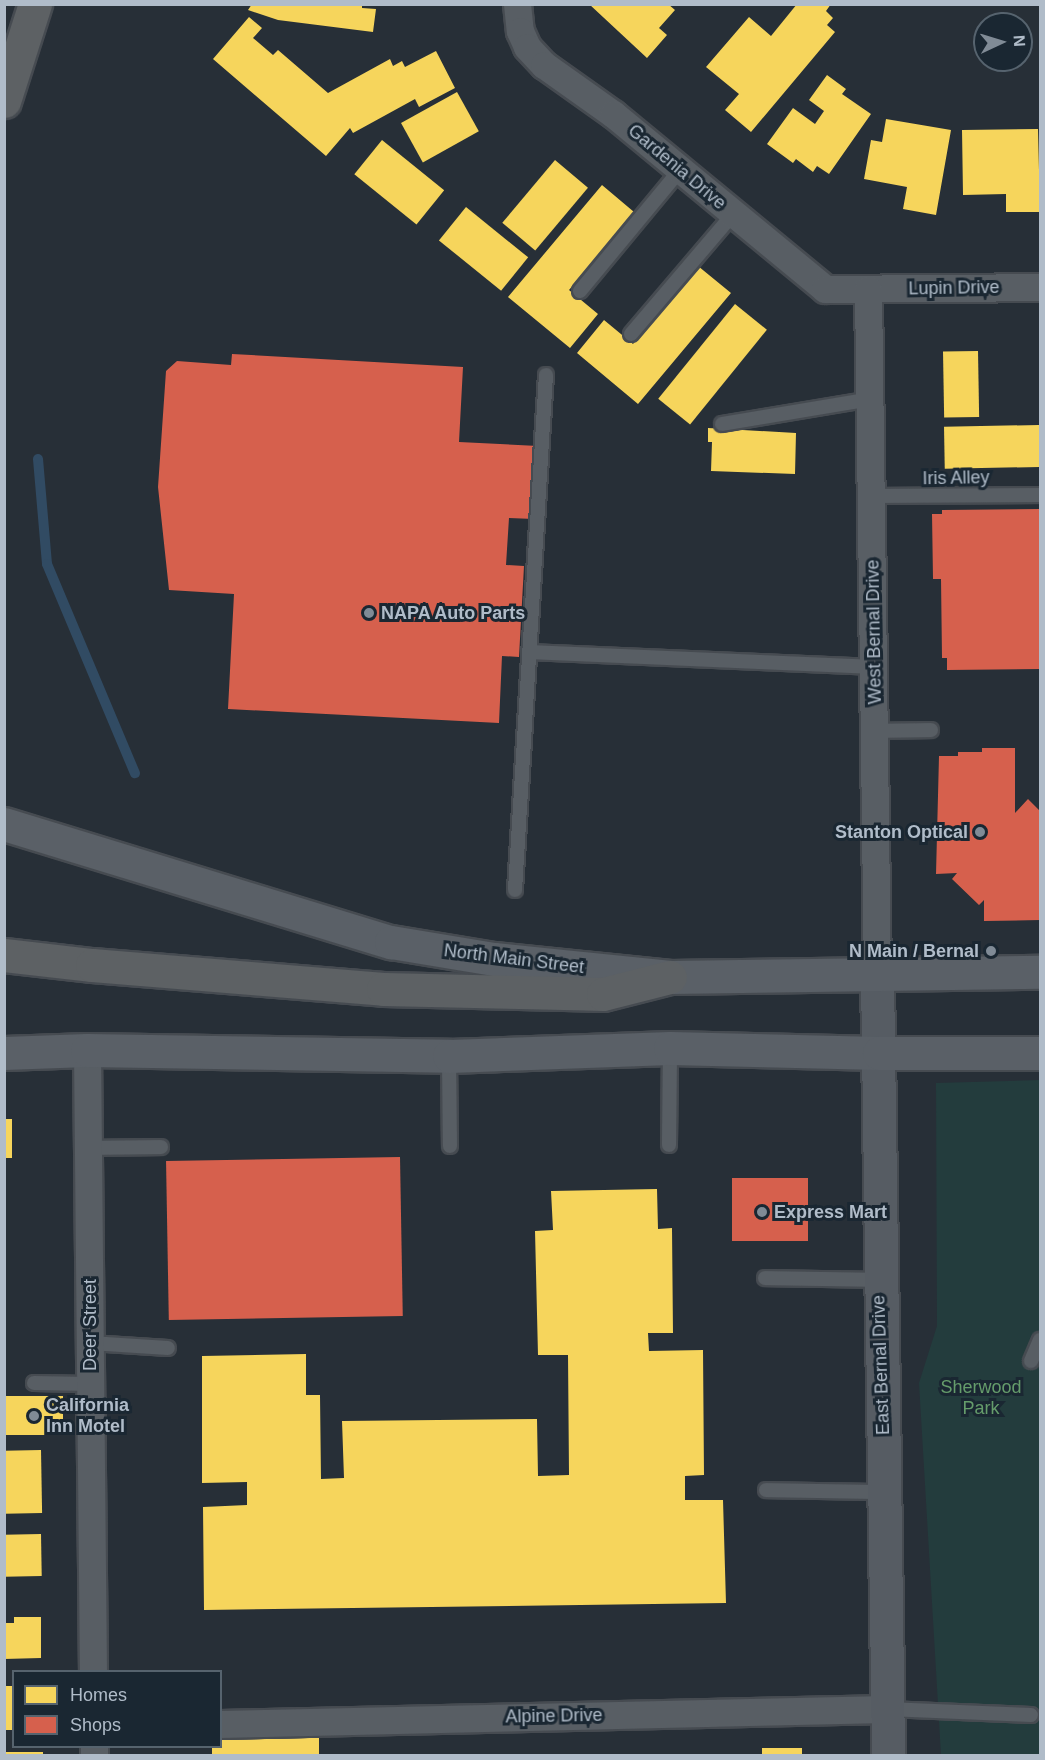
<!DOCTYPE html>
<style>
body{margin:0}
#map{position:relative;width:1045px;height:1760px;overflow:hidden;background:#272f37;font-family:Arial,sans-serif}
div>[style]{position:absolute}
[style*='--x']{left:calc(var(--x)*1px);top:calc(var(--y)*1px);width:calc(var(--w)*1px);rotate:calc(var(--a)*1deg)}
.green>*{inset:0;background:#233c3d}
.homes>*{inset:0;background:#f6d55c;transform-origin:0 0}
.shops>*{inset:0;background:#d6604d;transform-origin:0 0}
.stream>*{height:10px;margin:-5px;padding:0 5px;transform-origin:5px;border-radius:5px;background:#314b63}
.roads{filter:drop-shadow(2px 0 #464b51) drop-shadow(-2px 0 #464b51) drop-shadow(0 2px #464b51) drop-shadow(0 -2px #464b51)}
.lane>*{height:14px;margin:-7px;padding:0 7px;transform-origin:7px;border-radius:7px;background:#585e64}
.street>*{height:27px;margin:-13.5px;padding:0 13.5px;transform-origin:13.5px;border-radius:13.5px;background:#585e64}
.secondary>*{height:33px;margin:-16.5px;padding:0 16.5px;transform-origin:16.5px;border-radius:16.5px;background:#565c63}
.primary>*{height:33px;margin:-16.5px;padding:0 16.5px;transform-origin:16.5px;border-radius:16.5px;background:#5a6067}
.highway>*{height:33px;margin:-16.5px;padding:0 16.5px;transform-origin:16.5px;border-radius:16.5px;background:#5d6164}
.dots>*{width:16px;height:16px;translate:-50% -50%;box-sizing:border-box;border:3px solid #1a2732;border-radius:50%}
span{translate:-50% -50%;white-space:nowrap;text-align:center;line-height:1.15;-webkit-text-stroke:6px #1a2732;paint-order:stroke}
.street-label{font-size:18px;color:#b0bcc9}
.poi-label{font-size:18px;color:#b0bcc9;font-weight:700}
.left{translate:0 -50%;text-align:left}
.right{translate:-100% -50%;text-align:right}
.park-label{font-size:18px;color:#659c6b}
.frame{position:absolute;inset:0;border:6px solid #b0bcc9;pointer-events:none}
.legend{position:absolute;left:12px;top:1670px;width:210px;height:78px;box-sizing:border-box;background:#1a2732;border:2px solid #56636e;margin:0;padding:8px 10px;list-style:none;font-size:18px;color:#b0bcc9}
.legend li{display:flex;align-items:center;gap:12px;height:30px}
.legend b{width:30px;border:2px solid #56636e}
.north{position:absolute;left:973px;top:12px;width:60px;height:60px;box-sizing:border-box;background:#1a2732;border:2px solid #56636e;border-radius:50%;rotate:86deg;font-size:16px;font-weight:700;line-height:24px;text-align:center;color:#b0bcc9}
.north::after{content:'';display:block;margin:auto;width:21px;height:27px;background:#808b96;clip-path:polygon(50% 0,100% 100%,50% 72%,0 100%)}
</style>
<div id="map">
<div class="green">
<div style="clip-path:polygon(1040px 1080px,1040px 1755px,941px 1755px,919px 1383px,937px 1326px,936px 1083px)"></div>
</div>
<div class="homes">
<div style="clip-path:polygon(252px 4px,362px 4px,362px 8px,376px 9px,373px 32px,278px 20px,248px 10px)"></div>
<div style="clip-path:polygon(589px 4px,668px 4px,675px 10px,659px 28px,667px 35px,647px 58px)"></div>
<div style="clip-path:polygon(797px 4px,831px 4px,826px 11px,833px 18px,827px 25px,835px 32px,751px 132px,725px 110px,739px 94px,706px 67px,749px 17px,771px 36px)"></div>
<div style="clip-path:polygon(249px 17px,262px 28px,253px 38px,273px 55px,278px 50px,328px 93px,390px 59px,393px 66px,402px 61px,405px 67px,436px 51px,455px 88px,419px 107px,415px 99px,353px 133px,350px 128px,326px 156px,213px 59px)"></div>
<div style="clip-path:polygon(827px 75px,846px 89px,842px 94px,871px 114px,829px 174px,817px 166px,813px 172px,796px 159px,793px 163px,767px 144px,793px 108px,815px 124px,824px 111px,809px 100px)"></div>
<div style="left:457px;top:92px;width:45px;height:64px;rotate:61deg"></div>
<div style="clip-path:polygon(886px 119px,951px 130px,936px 215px,903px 209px,907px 187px,864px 179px,871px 140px,882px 142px)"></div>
<div style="clip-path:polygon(1038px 129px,1040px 212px,1006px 212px,1006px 194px,963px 195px,962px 130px)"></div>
<div style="left:382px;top:140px;width:80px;height:44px;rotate:39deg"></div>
<div style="left:555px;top:160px;width:43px;height:82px;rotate:40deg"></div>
<div style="clip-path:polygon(602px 185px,634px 212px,569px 290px,598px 314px,570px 348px,508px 297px)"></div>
<div style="left:466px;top:207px;width:80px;height:43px;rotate:39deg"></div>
<div style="clip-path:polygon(698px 266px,731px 293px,638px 404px,577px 353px,604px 320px,633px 344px)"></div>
<div style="left:735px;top:304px;width:41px;height:122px;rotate:39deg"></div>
<div style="left:978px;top:351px;width:66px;height:35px;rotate:89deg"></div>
<div style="left:1039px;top:425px;width:42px;height:95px;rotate:89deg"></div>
<div style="clip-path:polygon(708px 428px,796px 433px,795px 474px,711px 471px,712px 442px,708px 442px)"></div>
<div style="left:4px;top:1119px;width:8px;height:39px"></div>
<div style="clip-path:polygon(657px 1189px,658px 1229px,672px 1228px,673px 1333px,648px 1333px,649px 1351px,703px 1350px,704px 1475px,685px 1476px,685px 1500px,723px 1500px,726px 1603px,204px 1610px,203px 1507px,247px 1505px,247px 1482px,202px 1483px,202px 1356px,306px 1354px,306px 1395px,320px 1395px,321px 1479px,344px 1478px,342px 1421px,537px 1419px,538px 1476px,569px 1475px,568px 1355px,538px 1355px,535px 1231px,553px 1230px,551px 1191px)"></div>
<div style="left:63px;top:1396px;width:39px;height:59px;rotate:90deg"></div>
<div style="left:41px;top:1450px;width:63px;height:37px;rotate:89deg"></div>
<div style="left:41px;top:1534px;width:42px;height:37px;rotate:89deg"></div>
<div style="clip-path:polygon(14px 1617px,41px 1617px,41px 1658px,4px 1659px,4px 1623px,14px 1623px)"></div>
<div style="left:14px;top:1686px;width:44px;height:10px;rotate:90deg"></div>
<div style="clip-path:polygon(220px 1733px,319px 1733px,319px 1756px,212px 1756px,212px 1746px,220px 1746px)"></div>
<div style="left:802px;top:1748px;width:8px;height:40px;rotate:90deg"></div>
<div style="left:4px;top:1752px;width:39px;height:4px"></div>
</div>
<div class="shops">
<div style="clip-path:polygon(232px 354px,463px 367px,459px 442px,538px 446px,534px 519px,509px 518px,506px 565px,524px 566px,519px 657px,502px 656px,499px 723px,228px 709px,234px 594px,169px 590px,158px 487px,166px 371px,177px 361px,231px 365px)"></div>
<div style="clip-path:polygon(1040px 509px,1040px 669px,947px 670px,947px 658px,942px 658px,941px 579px,933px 579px,932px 514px,942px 514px,942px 510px)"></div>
<div style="clip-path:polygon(982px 748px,1015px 748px,1015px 813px,1028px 799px,1040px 811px,1040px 920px,984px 921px,984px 900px,979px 905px,952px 879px,957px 873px,936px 874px,939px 756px,958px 756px,958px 752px,982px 752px)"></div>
<div style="left:400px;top:1157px;width:159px;height:234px;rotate:89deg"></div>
<div style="left:732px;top:1178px;width:76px;height:63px"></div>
</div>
<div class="stream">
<div style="--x:38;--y:459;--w:105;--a:85.1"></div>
<div style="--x:47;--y:564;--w:227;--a:67.2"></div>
</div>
<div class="roads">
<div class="lane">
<div style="--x:580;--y:291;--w:157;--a:-50.4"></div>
<div style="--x:631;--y:334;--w:157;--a:-49.6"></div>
<div style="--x:722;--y:424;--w:151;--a:-9.5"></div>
<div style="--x:873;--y:496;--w:167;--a:-0.3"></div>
<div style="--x:530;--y:652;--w:344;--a:2.5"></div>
<div style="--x:875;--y:731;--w:56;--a:-1"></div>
<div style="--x:515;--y:890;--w:516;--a:-86.56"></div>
<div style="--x:449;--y:1056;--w:90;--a:89.4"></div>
<div style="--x:669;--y:1145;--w:97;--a:-89.4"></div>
<div style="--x:88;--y:1148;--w:73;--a:-0.8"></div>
<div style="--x:765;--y:1278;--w:114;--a:1"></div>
<div style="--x:90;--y:1343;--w:78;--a:3.7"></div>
<div style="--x:1031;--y:1361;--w:23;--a:-67"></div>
<div style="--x:34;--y:1383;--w:56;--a:1"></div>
<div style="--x:766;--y:1490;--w:118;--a:1"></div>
<div style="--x:887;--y:1709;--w:144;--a:2.4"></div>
</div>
<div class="street">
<div style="--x:517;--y:4;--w:27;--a:84"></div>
<div style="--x:520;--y:31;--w:17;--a:66"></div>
<div style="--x:527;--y:47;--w:25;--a:47"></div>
<div style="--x:544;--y:65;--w:85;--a:35.4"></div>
<div style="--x:613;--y:114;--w:275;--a:39.5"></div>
<div style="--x:825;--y:289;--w:215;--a:-0.5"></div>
<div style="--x:868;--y:289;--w:685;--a:89.25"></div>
<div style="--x:87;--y:1050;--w:622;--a:89.45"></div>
<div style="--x:220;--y:1724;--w:667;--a:-1.29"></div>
<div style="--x:94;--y:1746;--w:10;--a:90"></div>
</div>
<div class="secondary">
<div style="--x:877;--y:974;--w:782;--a:89.19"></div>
</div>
<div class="primary">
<div style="--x:4;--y:824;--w:405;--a:17"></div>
<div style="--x:391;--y:942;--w:104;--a:9.4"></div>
<div style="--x:494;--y:959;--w:177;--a:5.8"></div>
<div style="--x:670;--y:977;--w:370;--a:-0.8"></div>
<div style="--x:4;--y:1053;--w:83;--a:-2.1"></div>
<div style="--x:87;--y:1050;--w:362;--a:0.9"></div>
<div style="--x:449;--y:1056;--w:221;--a:-2.1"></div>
<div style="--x:670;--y:1048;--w:209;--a:1.4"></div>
<div style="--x:879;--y:1053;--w:161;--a:0"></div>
</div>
<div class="highway">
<div style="--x:4;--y:101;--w:102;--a:-72.3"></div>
<div style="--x:4;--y:955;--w:89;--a:6.5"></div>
<div style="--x:92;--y:965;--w:292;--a:4.7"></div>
<div style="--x:383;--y:989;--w:220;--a:1.3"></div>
<div style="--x:603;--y:994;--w:69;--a:-14.2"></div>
</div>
</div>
<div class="dots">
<div style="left:369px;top:613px;background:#808b96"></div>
<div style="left:980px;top:832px;background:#808b96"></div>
<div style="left:991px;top:951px;background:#808b96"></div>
<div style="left:762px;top:1212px;background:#808b96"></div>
<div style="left:34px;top:1416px;background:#808b96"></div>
</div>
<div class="street-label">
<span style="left:677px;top:167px;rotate:40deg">Gardenia Drive</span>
<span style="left:954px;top:288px;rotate:-1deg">Lupin Drive</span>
<span style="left:956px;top:478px;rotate:-1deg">Iris Alley</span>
<span style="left:874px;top:632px;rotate:-91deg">West Bernal Drive</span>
<span style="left:514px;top:959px;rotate:7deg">North Main Street</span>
<span style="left:90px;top:1325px;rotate:-90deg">Deer Street</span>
<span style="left:881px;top:1365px;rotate:-92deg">East Bernal Drive</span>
<span style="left:554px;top:1716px;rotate:-1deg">Alpine Drive</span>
</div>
<div class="poi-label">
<span class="left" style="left:381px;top:613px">NAPA Auto Parts</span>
<span class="right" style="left:968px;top:832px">Stanton Optical</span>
<span class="right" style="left:979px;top:951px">N Main / Bernal</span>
<span class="left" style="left:774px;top:1212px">Express Mart</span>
<span class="left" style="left:46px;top:1416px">California<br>Inn Motel</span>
</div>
<div class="park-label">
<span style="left:981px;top:1398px">Sherwood<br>Park</span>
</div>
<div class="frame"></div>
<ul class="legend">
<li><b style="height:16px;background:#f6d55c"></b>Homes</li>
<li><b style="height:16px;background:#d6604d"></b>Shops</li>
</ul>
<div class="north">N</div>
</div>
